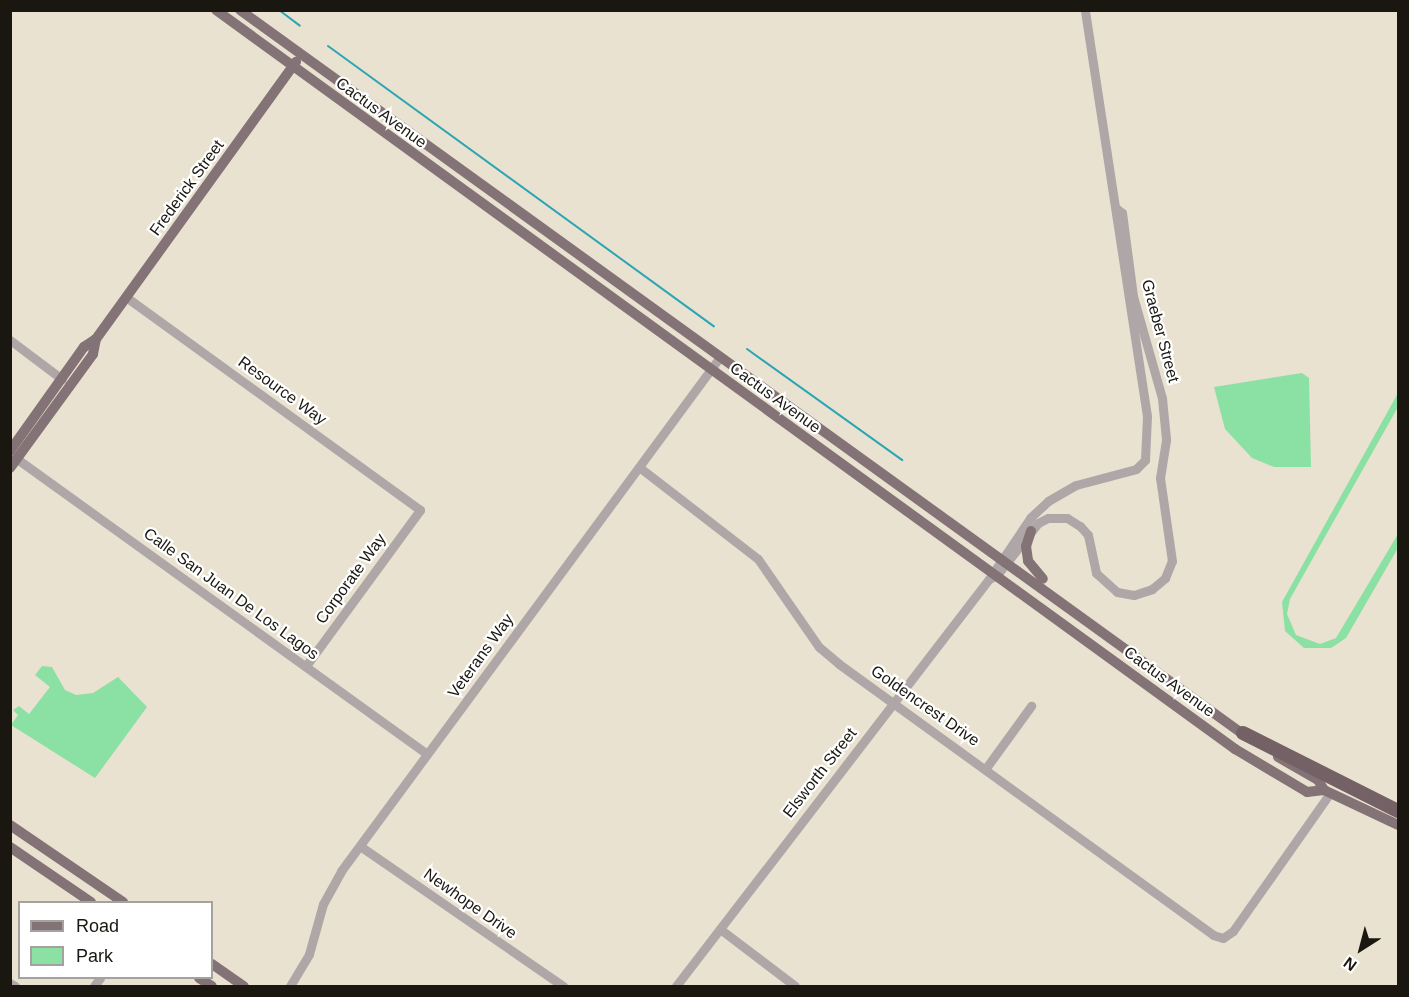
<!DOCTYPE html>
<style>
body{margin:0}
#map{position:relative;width:1409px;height:997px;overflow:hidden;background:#e9e2d0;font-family:Arial,sans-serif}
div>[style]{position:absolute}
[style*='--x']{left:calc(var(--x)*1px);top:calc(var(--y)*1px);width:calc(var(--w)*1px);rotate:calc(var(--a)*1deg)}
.green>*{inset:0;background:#8be0a3}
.stream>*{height:2px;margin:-1px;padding:0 1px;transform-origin:1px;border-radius:1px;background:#2ba5b4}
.minor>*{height:9px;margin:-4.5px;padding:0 4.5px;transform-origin:4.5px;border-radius:4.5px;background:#afa6a8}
.major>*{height:10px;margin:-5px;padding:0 5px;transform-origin:5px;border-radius:5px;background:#847376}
.highway>*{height:14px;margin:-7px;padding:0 7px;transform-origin:7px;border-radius:7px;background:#746165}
span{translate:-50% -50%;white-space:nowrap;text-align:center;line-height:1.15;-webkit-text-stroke:4.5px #fff;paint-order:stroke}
.street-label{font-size:16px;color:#191710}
.frame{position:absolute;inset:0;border:12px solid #191710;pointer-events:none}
.legend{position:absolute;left:18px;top:901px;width:195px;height:78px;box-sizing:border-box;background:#fff;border:2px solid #a3a29f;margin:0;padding:8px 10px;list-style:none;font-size:18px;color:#191710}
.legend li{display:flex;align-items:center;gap:12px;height:30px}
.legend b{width:30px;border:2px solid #a3a29f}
.north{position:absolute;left:1331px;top:919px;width:60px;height:60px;-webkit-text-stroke:4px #fff;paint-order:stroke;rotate:216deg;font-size:16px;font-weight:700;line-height:24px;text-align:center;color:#191710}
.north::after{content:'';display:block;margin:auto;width:21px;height:27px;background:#191710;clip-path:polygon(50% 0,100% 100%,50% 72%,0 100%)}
</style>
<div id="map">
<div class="green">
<div style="clip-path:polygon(1302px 373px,1309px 378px,1311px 467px,1274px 467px,1252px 458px,1225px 429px,1214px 387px)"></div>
<div style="clip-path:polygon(1398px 393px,1398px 407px,1290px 599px,1287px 614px,1296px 635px,1320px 644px,1336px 638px,1398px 534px,1398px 548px,1346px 638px,1331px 648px,1304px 648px,1285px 631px,1282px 602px)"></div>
<div style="clip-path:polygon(42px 666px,52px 667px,65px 690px,76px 695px,93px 693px,118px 677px,147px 707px,95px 778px,11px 725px,18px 715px,13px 710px,19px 706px,29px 714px,50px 687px,35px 675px)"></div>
</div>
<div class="stream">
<div style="--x:279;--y:10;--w:26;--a:37"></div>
<div style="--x:328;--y:46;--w:477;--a:36"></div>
<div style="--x:747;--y:349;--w:191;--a:35.6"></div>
</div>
<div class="minor">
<div style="--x:126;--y:297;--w:363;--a:35.9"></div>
<div style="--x:420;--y:510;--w:193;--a:126.2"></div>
<div style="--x:10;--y:340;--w:65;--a:36.9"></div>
<div style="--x:13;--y:456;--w:510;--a:35.75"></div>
<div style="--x:639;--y:467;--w:150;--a:37.7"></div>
<div style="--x:758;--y:559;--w:107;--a:55.3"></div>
<div style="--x:819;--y:647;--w:26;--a:40"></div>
<div style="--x:839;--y:664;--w:462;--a:35.9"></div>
<div style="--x:1213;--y:935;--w:10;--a:17"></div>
<div style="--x:1223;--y:938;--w:12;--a:-35"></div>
<div style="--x:1233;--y:931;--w:169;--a:-54.9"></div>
<div style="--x:991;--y:578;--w:7;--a:-27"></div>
<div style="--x:997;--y:575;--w:66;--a:-51.7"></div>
<div style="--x:1038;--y:523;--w:11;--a:-27"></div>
<div style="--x:1048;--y:518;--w:19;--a:0"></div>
<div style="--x:1067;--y:518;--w:15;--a:32"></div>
<div style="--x:1080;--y:526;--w:12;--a:48"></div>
<div style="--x:1088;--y:535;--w:39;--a:78"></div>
<div style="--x:1096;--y:573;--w:28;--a:42"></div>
<div style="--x:1117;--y:592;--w:17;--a:10"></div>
<div style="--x:1134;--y:595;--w:19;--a:-18"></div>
<div style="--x:1152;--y:589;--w:17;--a:-40"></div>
<div style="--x:1165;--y:578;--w:18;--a:-68"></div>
<div style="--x:1172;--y:561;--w:84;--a:-98.2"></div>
<div style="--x:1160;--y:478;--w:39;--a:-81"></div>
<div style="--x:1166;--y:439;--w:41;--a:-95.6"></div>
<div style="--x:1162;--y:398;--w:106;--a:-105.9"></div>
<div style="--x:1133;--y:296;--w:84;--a:-97.5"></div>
<div style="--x:1122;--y:213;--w:8;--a:-140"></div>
<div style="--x:986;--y:768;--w:77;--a:-54"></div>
<div style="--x:360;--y:846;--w:247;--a:34.6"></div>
<div style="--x:720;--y:929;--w:94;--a:37.2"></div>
<div style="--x:10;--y:983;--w:6;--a:31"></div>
<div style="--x:94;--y:986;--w:10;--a:-53"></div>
<div style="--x:290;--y:986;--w:37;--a:-59"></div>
<div style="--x:309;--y:954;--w:52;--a:-74.4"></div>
<div style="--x:323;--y:904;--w:38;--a:-61"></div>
<div style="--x:341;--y:871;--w:639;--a:-53.6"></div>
<div style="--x:676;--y:986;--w:513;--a:-52.44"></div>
<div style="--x:989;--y:579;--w:75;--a:-55.9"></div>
<div style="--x:1031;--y:517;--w:23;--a:-43"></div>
<div style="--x:1048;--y:501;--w:32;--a:-30"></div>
<div style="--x:1076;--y:485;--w:62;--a:-14.9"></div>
<div style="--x:1136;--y:469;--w:13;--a:-45"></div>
<div style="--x:1145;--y:460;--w:44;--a:-87.4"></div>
<div style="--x:1147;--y:416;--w:411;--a:-98.7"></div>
</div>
<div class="major">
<div style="--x:216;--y:10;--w:1259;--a:35.95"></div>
<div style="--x:1235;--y:749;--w:84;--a:30.8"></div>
<div style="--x:1307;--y:792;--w:17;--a:-7"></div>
<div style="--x:240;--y:10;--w:1242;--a:35.83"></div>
<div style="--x:10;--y:451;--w:128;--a:-54.6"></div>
<div style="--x:84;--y:347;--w:14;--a:-34"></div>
<div style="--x:10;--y:468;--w:141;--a:-53.9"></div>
<div style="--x:93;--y:354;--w:15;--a:-79"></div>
<div style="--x:96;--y:339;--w:342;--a:-54.2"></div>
<div style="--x:1031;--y:531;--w:16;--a:108"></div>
<div style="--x:1026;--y:546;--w:15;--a:82"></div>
<div style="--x:1028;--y:561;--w:23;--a:50"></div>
<div style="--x:1278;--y:757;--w:46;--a:29.9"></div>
<div style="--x:1318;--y:780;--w:12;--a:59"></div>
<div style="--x:1324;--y:790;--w:82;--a:25.3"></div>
<div style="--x:10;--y:825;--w:137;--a:34.3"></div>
<div style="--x:10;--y:847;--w:98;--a:34.2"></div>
<div style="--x:212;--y:964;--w:39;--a:35"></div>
<div style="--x:199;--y:978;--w:15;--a:32"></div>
</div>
<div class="highway">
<div style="--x:1243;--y:733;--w:174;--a:26.7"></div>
</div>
<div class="street-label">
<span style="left:381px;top:113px;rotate:36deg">Cactus Avenue</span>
<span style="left:187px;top:188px;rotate:-54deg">Frederick Street</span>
<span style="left:1160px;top:331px;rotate:75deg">Graeber Street</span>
<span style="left:282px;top:391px;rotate:36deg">Resource Way</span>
<span style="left:775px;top:398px;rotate:36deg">Cactus Avenue</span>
<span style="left:351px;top:579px;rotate:-54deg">Corporate Way</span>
<span style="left:231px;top:594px;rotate:36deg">Calle San Juan De Los Lagos</span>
<span style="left:481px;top:656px;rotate:-54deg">Veterans Way</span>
<span style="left:1169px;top:682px;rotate:36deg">Cactus Avenue</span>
<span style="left:925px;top:706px;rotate:35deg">Goldencrest Drive</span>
<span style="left:820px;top:773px;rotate:-52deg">Elsworth Street</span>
<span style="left:470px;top:904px;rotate:35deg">Newhope Drive</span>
</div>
<div class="frame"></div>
<ul class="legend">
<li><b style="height:8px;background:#847376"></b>Road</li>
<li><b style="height:16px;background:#8be0a3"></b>Park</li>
</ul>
<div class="north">N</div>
</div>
